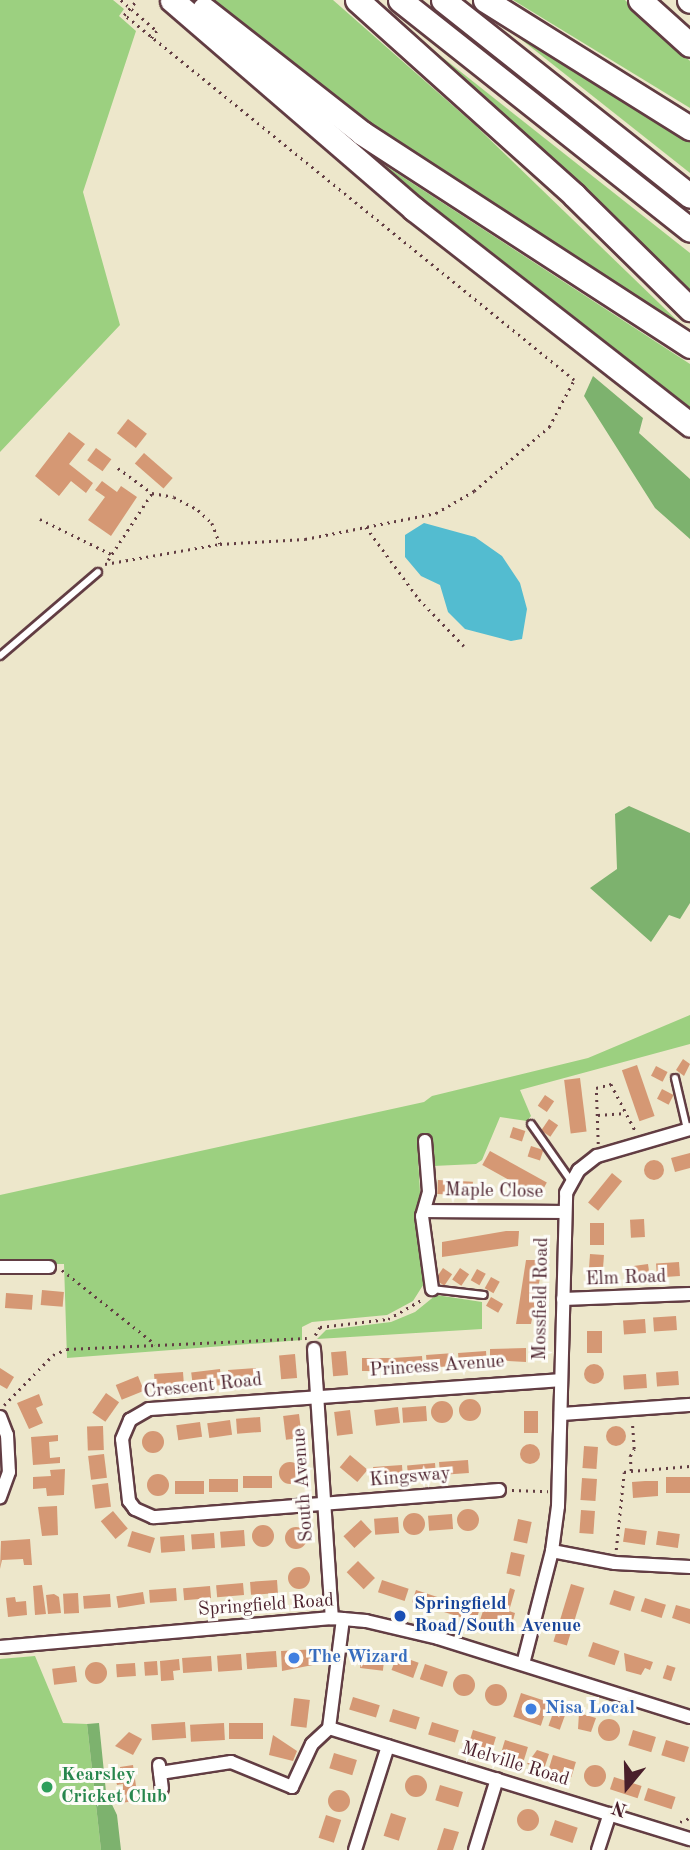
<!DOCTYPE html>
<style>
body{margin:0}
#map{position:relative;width:690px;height:1850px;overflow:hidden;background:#ede7cb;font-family:"Old Standard TT",serif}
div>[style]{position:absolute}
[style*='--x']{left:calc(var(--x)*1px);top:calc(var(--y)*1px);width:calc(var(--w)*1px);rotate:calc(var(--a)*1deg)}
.green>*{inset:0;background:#9cd080}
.forest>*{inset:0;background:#7db26e}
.water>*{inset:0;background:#53bcd0}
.building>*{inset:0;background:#d59874;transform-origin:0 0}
.round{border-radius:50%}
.path>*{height:2.5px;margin-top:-1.25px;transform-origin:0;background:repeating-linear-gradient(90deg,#623d43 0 2px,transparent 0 7px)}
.roads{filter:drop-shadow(2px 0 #623d43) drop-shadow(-2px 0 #623d43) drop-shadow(0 2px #623d43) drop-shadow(0 -2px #623d43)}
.lane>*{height:6px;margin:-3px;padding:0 3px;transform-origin:3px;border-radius:3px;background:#fff}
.street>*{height:12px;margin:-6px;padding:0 6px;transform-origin:6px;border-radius:6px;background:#fff}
.highway>*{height:23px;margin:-11.5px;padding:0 11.5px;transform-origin:11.5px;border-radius:11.5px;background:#fff}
.path-bridge>*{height:2.5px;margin-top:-1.25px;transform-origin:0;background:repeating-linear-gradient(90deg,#623d43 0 2px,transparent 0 7px)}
.dots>*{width:19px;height:19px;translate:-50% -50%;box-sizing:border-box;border:4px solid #fdfcf7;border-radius:50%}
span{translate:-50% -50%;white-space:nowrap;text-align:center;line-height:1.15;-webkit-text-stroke:6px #fdfcf7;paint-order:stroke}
.street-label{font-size:19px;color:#4a1f2b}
.transit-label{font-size:19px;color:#164399;font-weight:700}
.left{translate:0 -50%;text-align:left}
.shop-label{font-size:19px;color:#366cbe;font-weight:700}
.leisure-label{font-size:19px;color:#27864d;font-weight:700}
.north{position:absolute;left:592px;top:1752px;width:70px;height:70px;-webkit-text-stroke:5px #fdfcf7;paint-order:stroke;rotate:199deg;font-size:19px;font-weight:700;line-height:28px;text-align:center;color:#4a1f2b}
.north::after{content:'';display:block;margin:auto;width:24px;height:32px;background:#4a1f2b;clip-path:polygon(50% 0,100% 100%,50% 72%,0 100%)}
</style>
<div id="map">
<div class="green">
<div style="clip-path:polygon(0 0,113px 0,124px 9px,119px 16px,136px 31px,83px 192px,120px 325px,0 452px)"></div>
<div style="clip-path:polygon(210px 0,333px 0,476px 126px,690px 333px,410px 154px,324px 93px)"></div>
<div style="clip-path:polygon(513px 0,625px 0,690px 61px,690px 108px)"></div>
<div style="clip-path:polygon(489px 14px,690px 137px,690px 173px)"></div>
<div style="clip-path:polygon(418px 38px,690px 253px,690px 293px,417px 40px)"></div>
<div style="clip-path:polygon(349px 142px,690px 364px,690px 413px,483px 251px)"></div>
<div style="clip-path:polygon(690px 1015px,690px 1044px,520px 1090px,531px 1116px,527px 1121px,500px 1117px,482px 1160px,476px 1164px,433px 1166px,431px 1138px,417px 1138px,425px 1282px,413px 1301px,387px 1315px,312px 1322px,302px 1327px,302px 1340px,67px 1358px,64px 1264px,0 1264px,0 1195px,424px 1102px,432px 1096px,588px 1058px)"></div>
<div style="clip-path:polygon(436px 1295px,482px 1302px,482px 1329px,317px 1339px,326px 1330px,391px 1322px,415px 1312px)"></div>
<div style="clip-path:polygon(35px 1656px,63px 1723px,87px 1724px,101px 1850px,0 1850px,0 1659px)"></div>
</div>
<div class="forest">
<div style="clip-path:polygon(593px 376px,643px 418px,639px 433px,690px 479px,690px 539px,655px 508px,584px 396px)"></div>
<div style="clip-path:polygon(629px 806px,690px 833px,690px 903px,680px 919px,669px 915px,651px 942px,590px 888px,617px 869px,615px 814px)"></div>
<div style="clip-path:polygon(99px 1723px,106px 1792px,117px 1815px,121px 1850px,101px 1850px,87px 1724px)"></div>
</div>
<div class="water">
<div style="clip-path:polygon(424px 523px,475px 537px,502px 556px,520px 583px,527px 609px,522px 639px,511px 641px,465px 629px,448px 612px,440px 585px,421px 576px,405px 557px,405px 535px)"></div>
</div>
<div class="building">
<div style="left:128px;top:419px;width:24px;height:18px;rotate:38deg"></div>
<div style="clip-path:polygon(69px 432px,85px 444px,69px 464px,93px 483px,86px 493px,71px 481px,59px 496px,35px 476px)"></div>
<div style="left:96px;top:448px;width:19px;height:15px;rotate:36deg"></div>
<div style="left:144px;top:453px;width:38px;height:14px;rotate:41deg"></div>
<div style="clip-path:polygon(102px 481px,117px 492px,121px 486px,137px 497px,111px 536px,88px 520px,105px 497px,95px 490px)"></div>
<div style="clip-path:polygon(683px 1059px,690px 1064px,684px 1076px,676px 1070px)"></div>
<div style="left:637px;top:1065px;width:54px;height:16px;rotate:71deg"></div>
<div style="left:656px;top:1066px;width:13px;height:11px;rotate:27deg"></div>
<div style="left:580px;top:1078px;width:54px;height:16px;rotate:83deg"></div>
<div style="left:662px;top:1089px;width:13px;height:11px;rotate:27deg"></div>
<div style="left:545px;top:1095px;width:11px;height:13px;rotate:34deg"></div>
<div style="left:549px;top:1119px;width:11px;height:14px;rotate:34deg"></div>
<div style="left:513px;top:1127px;width:13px;height:11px;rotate:18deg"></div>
<div style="left:531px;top:1146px;width:13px;height:11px;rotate:18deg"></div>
<div style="left:490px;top:1151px;width:65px;height:16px;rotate:29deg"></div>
<div style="clip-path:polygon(690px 1153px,690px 1168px,675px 1172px,671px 1158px)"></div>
<div class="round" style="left:644px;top:1160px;width:20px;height:20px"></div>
<div style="left:612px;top:1173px;width:13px;height:38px;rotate:39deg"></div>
<div style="left:438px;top:1180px;width:35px;height:14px;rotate:3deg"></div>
<div style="left:644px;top:1219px;width:18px;height:14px;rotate:87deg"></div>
<div style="left:590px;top:1223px;width:14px;height:22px"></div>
<div style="clip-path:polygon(506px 1231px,519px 1231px,518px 1246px,442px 1257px,442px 1242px)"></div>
<div style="left:590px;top:1254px;width:14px;height:22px;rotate:4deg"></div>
<div style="clip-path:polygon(526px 1260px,541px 1260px,541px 1273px,531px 1324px,516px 1324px)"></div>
<div style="left:679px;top:1262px;width:14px;height:23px;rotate:86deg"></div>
<div style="left:648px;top:1264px;width:14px;height:22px;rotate:82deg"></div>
<div style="left:443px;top:1268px;width:11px;height:14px;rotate:34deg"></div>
<div style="left:460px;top:1268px;width:11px;height:14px;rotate:34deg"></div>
<div style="left:477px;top:1269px;width:10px;height:13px;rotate:29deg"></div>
<div style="left:491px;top:1277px;width:10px;height:13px;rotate:29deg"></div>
<div style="left:42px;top:1290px;width:22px;height:15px;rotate:5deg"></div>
<div style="left:6px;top:1293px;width:27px;height:15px;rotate:4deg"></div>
<div style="left:491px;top:1297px;width:14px;height:10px;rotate:30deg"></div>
<div style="left:676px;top:1316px;width:14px;height:23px;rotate:86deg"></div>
<div style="left:645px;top:1319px;width:14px;height:22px;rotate:86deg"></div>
<div style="left:587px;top:1331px;width:15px;height:22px"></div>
<div style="clip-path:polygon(526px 1348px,526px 1362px,490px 1360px,490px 1349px)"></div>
<div style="left:346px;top:1351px;width:24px;height:15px;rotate:85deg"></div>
<div style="left:486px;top:1351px;width:13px;height:28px;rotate:86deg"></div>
<div style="left:454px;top:1353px;width:13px;height:28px;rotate:86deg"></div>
<div style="left:295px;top:1354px;width:24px;height:16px;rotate:85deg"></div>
<div style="left:422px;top:1356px;width:13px;height:29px;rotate:86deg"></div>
<div style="left:391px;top:1358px;width:13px;height:29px;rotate:90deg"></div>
<div class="round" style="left:584px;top:1364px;width:20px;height:20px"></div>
<div style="clip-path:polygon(0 1368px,14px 1377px,7px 1389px,0 1385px)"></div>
<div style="left:256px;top:1368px;width:13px;height:28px;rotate:86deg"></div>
<div style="left:220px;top:1369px;width:16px;height:29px;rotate:83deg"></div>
<div style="left:678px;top:1371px;width:14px;height:22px;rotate:86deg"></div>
<div style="left:183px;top:1372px;width:16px;height:29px;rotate:86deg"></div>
<div style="left:646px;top:1374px;width:14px;height:23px;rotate:86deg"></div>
<div style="left:138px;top:1376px;width:16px;height:24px;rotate:68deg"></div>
<div style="left:106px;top:1393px;width:16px;height:24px;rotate:35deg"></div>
<div style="clip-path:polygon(39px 1394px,43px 1405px,36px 1408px,43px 1423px,29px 1429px,17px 1403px)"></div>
<div class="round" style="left:459px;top:1399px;width:22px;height:22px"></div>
<div class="round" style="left:431px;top:1401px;width:22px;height:22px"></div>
<div style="left:426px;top:1406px;width:15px;height:24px;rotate:86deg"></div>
<div style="left:398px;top:1407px;width:16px;height:24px;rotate:83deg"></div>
<div style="left:350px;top:1410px;width:24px;height:16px;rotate:83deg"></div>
<div style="left:524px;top:1411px;width:14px;height:22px"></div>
<div style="left:299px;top:1414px;width:24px;height:16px;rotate:83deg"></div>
<div style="left:260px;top:1417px;width:15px;height:24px;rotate:86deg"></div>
<div style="left:230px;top:1420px;width:15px;height:23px;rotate:82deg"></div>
<div style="left:200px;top:1422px;width:15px;height:24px;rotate:82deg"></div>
<div style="left:103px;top:1426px;width:24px;height:16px;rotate:88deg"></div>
<div class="round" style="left:606px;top:1426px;width:20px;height:20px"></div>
<div class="round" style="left:142px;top:1431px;width:22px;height:22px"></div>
<div style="clip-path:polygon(58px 1435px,58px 1441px,49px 1442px,50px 1458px,60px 1457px,60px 1463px,33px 1465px,31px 1437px)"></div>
<div class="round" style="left:520px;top:1444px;width:20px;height:20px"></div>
<div style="left:584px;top:1446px;width:14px;height:22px;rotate:4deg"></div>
<div style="left:104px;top:1454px;width:24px;height:16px;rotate:83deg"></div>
<div style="left:350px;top:1455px;width:23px;height:16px;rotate:40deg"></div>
<div style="left:468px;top:1460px;width:13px;height:29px;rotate:86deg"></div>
<div class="round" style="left:279px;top:1462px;width:22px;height:22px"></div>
<div style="left:435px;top:1463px;width:12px;height:28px;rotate:85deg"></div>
<div style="left:402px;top:1465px;width:13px;height:29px;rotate:86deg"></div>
<div style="clip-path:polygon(65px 1469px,64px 1495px,47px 1496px,46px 1488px,33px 1489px,33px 1477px,51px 1476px,50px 1470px)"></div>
<div class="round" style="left:147px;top:1474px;width:22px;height:22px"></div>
<div style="left:272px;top:1476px;width:12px;height:29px;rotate:90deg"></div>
<div style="left:690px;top:1477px;width:16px;height:24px;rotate:90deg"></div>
<div style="left:582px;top:1478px;width:15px;height:22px;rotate:4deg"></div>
<div style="left:238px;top:1479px;width:13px;height:29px;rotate:90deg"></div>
<div style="left:204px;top:1481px;width:13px;height:29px;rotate:90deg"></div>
<div style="clip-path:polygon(645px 1481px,658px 1481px,658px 1496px,633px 1498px,632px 1482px)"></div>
<div style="left:108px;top:1483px;width:24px;height:16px;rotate:83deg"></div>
<div style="clip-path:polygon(57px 1506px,58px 1535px,42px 1536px,38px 1507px)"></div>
<div class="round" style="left:457px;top:1509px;width:22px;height:22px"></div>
<div style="left:581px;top:1510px;width:14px;height:23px;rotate:4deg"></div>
<div style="left:113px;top:1511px;width:23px;height:16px;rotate:50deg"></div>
<div class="round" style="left:403px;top:1513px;width:22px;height:22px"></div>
<div style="left:452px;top:1514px;width:15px;height:24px;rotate:86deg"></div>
<div style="left:398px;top:1517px;width:16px;height:24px;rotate:86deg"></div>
<div style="left:518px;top:1519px;width:14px;height:22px;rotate:12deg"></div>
<div style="left:361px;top:1520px;width:16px;height:24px;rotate:47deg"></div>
<div class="round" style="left:252px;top:1525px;width:22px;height:22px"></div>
<div class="round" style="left:285px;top:1527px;width:22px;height:22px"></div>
<div style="left:625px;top:1528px;width:22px;height:14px;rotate:8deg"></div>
<div style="left:244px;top:1530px;width:16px;height:24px;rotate:86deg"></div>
<div style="left:132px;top:1531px;width:24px;height:16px;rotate:17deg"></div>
<div style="left:658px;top:1531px;width:22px;height:14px;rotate:8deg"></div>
<div style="left:214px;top:1533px;width:15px;height:23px;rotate:86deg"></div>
<div style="left:184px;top:1535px;width:16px;height:24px;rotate:86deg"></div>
<div style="clip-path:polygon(30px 1539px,32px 1565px,24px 1565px,23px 1559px,2px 1560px,0 1569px,1px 1541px)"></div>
<div style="left:511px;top:1552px;width:14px;height:22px;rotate:12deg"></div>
<div style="left:358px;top:1561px;width:24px;height:16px;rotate:45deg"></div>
<div class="round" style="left:288px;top:1567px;width:22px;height:22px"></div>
<div style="left:277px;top:1580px;width:13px;height:27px;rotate:86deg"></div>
<div style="left:382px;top:1580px;width:28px;height:13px;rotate:18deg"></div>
<div style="left:243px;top:1583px;width:12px;height:27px;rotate:85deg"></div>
<div style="left:571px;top:1584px;width:14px;height:60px;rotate:17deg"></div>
<div style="clip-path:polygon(42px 1585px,46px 1614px,35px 1615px,33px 1586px)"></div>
<div style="left:210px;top:1586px;width:12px;height:27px;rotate:85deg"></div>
<div style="left:176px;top:1588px;width:13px;height:27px;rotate:86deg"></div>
<div style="clip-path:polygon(510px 1588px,515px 1590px,509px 1611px,515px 1613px,510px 1632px,479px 1623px,485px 1605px,497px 1609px,499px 1602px,505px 1604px)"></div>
<div style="left:416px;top:1590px;width:28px;height:13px;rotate:18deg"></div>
<div style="left:614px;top:1590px;width:22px;height:15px;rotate:18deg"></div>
<div style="left:143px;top:1592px;width:12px;height:27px;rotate:81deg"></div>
<div style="left:78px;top:1593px;width:20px;height:15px;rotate:87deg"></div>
<div style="clip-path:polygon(54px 1594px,59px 1597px,61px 1613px,48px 1614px,46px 1595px)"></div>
<div style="left:110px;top:1594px;width:13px;height:27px;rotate:86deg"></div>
<div style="clip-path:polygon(15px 1597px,16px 1602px,26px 1601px,27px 1615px,8px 1617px,6px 1598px)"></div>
<div style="left:645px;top:1598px;width:22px;height:14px;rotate:18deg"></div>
<div style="clip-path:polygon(448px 1600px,476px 1604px,474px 1609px,479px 1611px,476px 1622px,444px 1612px)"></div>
<div style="clip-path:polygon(676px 1605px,690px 1609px,690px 1624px,672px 1618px)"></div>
<div style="left:593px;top:1642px;width:28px;height:15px;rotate:19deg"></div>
<div style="clip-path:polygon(317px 1649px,318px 1664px,282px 1671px,281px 1651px)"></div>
<div style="left:276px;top:1651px;width:16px;height:30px;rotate:86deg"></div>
<div style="left:362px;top:1652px;width:23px;height:16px;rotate:7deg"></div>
<div style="clip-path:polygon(624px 1653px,653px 1662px,650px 1670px,645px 1668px,641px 1675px,626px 1671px)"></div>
<div style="left:241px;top:1654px;width:16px;height:24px;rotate:86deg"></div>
<div style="left:397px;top:1655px;width:23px;height:16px;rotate:20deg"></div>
<div style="left:211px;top:1656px;width:15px;height:29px;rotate:86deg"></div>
<div style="clip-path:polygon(179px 1659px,180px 1670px,173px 1671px,174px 1680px,161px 1681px,160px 1661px)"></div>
<div style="left:157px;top:1661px;width:14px;height:13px;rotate:86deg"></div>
<div class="round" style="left:85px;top:1662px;width:22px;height:22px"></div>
<div style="left:135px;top:1663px;width:13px;height:19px;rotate:86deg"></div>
<div style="left:425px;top:1664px;width:24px;height:16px;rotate:19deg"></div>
<div style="left:667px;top:1665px;width:9px;height:14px;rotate:18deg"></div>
<div style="left:75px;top:1666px;width:16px;height:23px;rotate:83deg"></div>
<div class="round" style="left:453px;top:1674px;width:22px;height:22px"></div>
<div class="round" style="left:485px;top:1684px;width:22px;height:22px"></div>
<div style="left:521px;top:1693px;width:29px;height:25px;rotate:18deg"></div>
<div style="left:353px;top:1697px;width:28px;height:13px;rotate:17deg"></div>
<div style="left:294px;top:1698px;width:16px;height:28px;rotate:7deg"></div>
<div style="left:556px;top:1705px;width:12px;height:22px;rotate:20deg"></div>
<div style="left:393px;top:1709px;width:28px;height:13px;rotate:17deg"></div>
<div style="clip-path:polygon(579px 1713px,596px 1718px,591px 1732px,578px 1729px)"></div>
<div class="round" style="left:598px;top:1719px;width:22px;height:22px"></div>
<div style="left:185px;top:1722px;width:16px;height:34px;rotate:86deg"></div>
<div style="left:432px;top:1722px;width:28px;height:13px;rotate:17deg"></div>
<div style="left:224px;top:1723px;width:17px;height:34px;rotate:87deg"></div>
<div style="left:263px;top:1723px;width:16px;height:34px;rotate:90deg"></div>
<div style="left:473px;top:1730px;width:24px;height:16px;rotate:17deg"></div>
<div style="left:633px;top:1730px;width:24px;height:16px;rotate:17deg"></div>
<div style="clip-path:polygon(129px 1732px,142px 1739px,133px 1755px,115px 1746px)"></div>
<div style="clip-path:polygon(273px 1735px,297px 1751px,293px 1761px,269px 1755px)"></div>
<div style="left:505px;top:1740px;width:24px;height:16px;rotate:17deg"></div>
<div style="left:666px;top:1740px;width:24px;height:16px;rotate:17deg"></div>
<div style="clip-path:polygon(537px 1750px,549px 1754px,544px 1769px,527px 1764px)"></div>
<div style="left:334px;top:1753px;width:24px;height:16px;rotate:17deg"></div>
<div style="left:553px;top:1755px;width:24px;height:16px;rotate:17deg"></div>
<div style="clip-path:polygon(133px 1765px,138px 1800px,122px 1803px,123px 1784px,117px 1785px,115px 1777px,121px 1776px,120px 1767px)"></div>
<div class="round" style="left:584px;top:1765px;width:22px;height:22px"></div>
<div class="round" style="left:405px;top:1775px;width:22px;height:22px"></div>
<div style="left:614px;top:1777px;width:29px;height:13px;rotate:18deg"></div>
<div style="left:440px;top:1785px;width:24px;height:16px;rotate:17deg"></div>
<div style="left:648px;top:1788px;width:29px;height:13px;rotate:18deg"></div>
<div class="round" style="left:328px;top:1790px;width:22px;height:22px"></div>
<div class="round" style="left:517px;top:1809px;width:22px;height:22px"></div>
<div style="left:391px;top:1813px;width:16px;height:24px;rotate:18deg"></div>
<div style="left:326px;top:1815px;width:16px;height:24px;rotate:18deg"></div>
<div style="left:555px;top:1820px;width:24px;height:16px;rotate:19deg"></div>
<div style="clip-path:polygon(444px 1828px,459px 1832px,453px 1850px,437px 1850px)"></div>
</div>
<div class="path">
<div style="--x:121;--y:0;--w:48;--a:40.7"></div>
<div style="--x:157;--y:31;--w:10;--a:127"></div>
<div style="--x:118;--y:468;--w:42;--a:36.3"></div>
<div style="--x:40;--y:519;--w:79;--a:26.2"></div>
<div style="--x:366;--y:527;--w:89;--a:53.6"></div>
<div style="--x:419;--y:599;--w:65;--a:46.2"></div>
<div style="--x:108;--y:560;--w:80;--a:-56.7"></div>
<div style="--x:152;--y:493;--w:22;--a:10"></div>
<div style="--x:174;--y:497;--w:27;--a:28"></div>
<div style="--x:198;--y:510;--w:19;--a:43"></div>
<div style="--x:212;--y:523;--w:22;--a:69"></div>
<div style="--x:105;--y:564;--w:117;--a:-9.9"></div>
<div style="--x:220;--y:544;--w:85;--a:-3.4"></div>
<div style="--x:305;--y:539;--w:134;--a:-11.2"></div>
<div style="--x:436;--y:513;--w:44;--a:-30.1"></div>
<div style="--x:474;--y:491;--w:99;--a:-40.5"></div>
<div style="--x:549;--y:427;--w:53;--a:-62"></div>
<div style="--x:574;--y:380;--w:579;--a:-140.95"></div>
<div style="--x:598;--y:1115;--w:28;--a:-4"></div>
<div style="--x:598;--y:1144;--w:56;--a:-92"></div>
<div style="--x:596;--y:1088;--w:16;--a:-15"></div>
<div style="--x:611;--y:1084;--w:54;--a:62.5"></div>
<div style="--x:62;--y:1270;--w:119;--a:38.5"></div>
<div style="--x:315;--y:1335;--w:9;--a:-58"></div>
<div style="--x:320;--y:1327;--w:68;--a:-6.7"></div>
<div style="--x:388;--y:1319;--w:40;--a:-29.7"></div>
<div style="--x:4;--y:1405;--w:70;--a:-45.6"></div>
<div style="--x:53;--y:1355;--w:15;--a:-23"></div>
<div style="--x:67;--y:1349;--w:240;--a:-2.6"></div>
<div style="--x:631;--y:1471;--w:59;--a:-4.8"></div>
<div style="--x:512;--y:1490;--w:36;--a:2"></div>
<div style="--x:616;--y:1550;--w:78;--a:-84.1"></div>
<div style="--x:624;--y:1472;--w:7;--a:-8"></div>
<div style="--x:631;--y:1471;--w:15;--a:-94"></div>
<div style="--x:630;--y:1456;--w:8;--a:-60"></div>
<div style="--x:634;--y:1449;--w:27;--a:-94"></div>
<div style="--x:680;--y:1822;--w:11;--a:-22"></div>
</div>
<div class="roads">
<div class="lane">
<div style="--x:0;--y:656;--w:129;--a:-40.6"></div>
<div style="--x:675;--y:1078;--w:52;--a:76.8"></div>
<div style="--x:531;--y:1124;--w:70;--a:54.9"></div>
<div style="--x:432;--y:1289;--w:52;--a:6.6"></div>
</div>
<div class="street">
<div style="--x:425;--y:1141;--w:51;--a:85.5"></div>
<div style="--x:429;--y:1192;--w:25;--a:106"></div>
<div style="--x:422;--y:1216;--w:74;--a:82.2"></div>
<div style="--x:425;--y:1211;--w:137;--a:0.4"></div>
<div style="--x:0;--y:1267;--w:49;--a:0"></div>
<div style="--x:563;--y:1299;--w:127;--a:-2.3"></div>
<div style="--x:314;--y:1349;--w:270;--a:86.2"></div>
<div style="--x:561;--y:1414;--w:129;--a:-4"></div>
<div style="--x:0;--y:1417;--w:19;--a:69"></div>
<div style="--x:7;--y:1435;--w:37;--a:87"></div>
<div style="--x:9;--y:1472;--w:27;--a:110"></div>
<div style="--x:499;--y:1490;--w:347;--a:175.5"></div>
<div style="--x:153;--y:1517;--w:20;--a:-156"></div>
<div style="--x:135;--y:1509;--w:10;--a:-127"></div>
<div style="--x:129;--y:1501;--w:62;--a:-96.4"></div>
<div style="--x:122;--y:1439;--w:21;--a:-67"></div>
<div style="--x:130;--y:1420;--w:22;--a:-30"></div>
<div style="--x:149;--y:1409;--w:412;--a:-4"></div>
<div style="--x:552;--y:1551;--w:64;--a:10.8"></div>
<div style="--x:615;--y:1563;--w:75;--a:3.1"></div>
<div style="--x:0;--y:1647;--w:333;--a:-5"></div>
<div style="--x:332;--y:1618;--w:34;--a:5"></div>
<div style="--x:366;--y:1621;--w:74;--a:13.3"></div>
<div style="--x:438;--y:1638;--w:264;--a:17.4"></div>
<div style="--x:523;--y:1664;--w:117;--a:-75.6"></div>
<div style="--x:552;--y:1551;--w:45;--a:-82.4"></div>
<div style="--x:558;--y:1506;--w:313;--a:-88.5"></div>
<div style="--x:566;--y:1193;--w:26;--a:-61"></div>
<div style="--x:579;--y:1170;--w:23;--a:-38"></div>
<div style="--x:597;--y:1156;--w:97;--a:-16.2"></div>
<div style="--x:329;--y:1728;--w:378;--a:17.1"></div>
<div style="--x:159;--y:1765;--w:24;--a:83"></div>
<div style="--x:160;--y:1773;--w:72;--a:-8.8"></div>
<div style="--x:231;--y:1762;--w:66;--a:22.3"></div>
<div style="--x:292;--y:1787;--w:47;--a:-65.1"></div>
<div style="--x:312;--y:1744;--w:23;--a:-43"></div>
<div style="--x:329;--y:1728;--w:110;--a:-82.7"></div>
<div style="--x:355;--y:1850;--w:109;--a:-72.4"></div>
<div style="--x:475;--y:1850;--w:74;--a:-72.8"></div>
<div style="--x:598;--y:1850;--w:38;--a:-72"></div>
</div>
<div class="highway">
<div style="--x:172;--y:0;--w:320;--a:40.8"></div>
<div style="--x:414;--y:209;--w:350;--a:38"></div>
<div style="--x:357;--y:0;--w:292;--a:41.9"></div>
<div style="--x:574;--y:195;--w:163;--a:44.5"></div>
<div style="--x:400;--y:0;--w:370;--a:38.4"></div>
<div style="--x:443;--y:0;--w:315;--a:38.4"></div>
<div style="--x:485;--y:0;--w:242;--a:32"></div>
<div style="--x:640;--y:0;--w:67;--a:42"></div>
<div style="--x:689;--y:0;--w:1;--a:45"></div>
<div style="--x:204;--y:9;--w:201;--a:38.1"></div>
<div style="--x:362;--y:133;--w:391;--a:33"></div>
</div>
</div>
<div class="path-bridge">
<div style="--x:124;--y:15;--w:20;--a:-49"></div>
</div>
<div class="dots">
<div style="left:400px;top:1616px;background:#1a4fb4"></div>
<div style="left:294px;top:1658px;background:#3f7fe0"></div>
<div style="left:531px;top:1709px;background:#3f7fe0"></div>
<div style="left:47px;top:1787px;background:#2e9e5b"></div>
</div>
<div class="street-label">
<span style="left:494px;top:1192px;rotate:1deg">Maple Close</span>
<span style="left:626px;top:1279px;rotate:-2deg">Elm Road</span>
<span style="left:542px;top:1299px;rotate:-89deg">Mossfield Road</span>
<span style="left:437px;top:1367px;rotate:-4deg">Princess Avenue</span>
<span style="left:203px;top:1387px;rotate:-6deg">Crescent Road</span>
<span style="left:410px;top:1478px;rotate:-5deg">Kingsway</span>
<span style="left:304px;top:1485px;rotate:-94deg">South Avenue</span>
<span style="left:266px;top:1606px;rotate:-4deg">Springfield Road</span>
<span style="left:515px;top:1765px;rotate:17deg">Melville Road</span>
</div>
<div class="transit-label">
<span class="left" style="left:414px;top:1616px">Springfield<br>Road/South Avenue</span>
</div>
<div class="shop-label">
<span class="left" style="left:308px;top:1658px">The Wizard</span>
<span class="left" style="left:545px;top:1709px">Nisa Local</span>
</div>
<div class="leisure-label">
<span class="left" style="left:61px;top:1787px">Kearsley<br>Cricket Club</span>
</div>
<div class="north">N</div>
</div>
